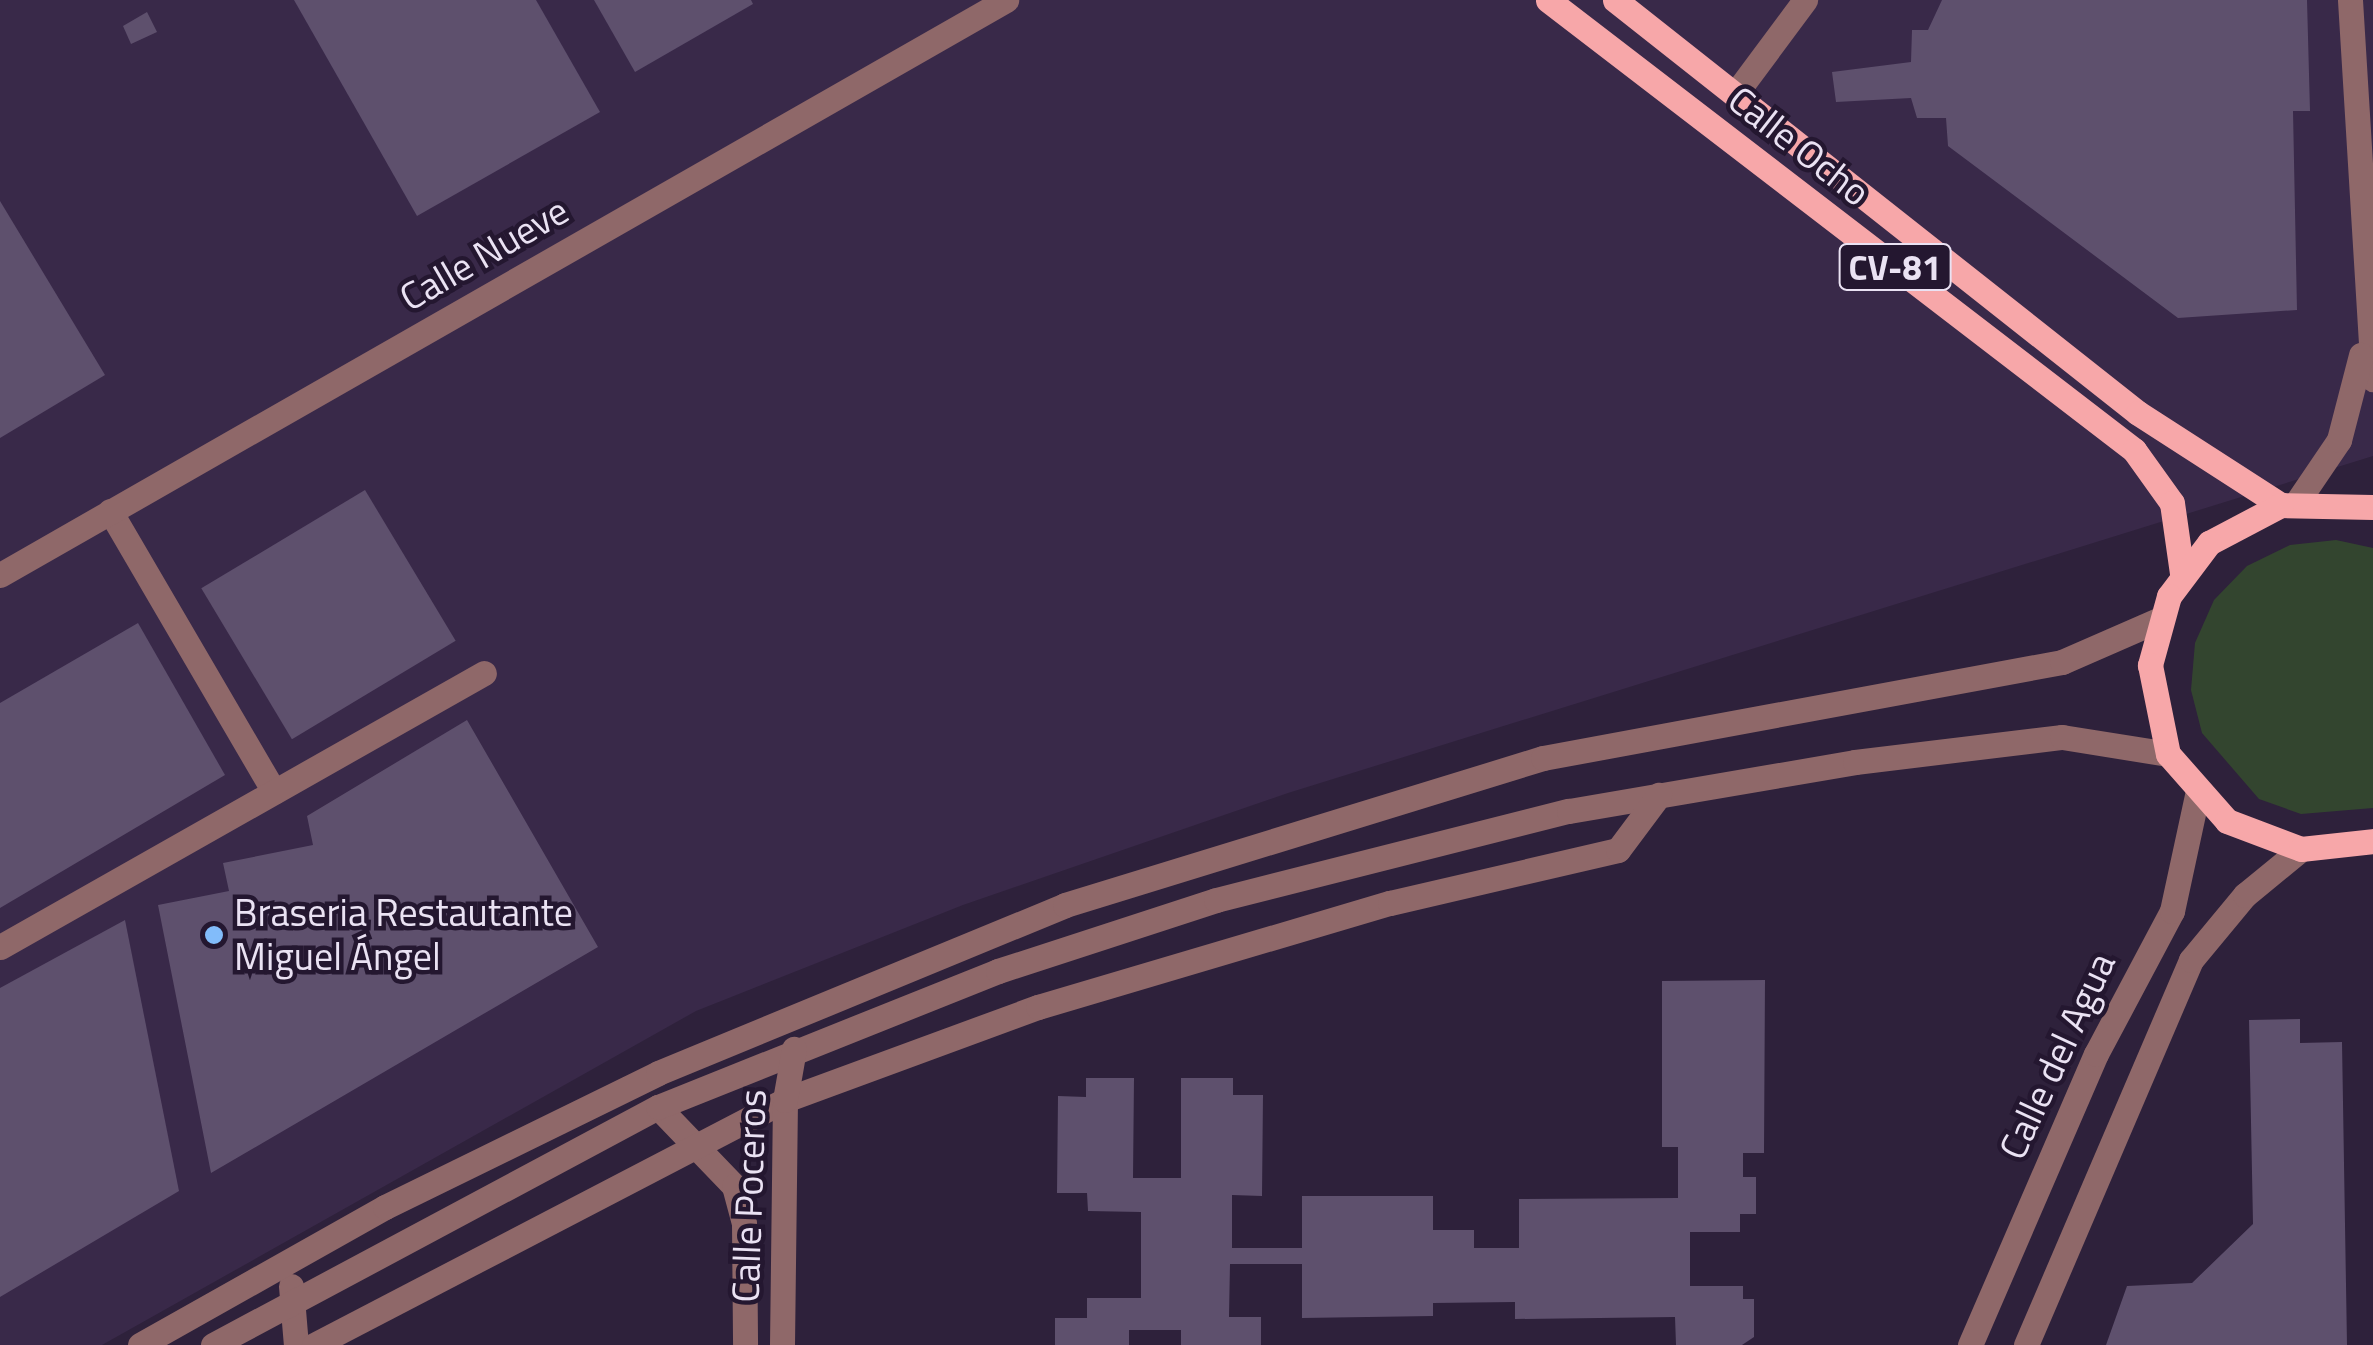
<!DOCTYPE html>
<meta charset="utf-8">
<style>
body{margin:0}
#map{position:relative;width:2373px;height:1345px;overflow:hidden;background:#2e213b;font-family:"Titillium Web",sans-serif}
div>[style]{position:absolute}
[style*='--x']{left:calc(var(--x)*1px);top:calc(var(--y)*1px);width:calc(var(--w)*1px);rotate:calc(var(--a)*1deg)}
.built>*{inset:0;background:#392949}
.green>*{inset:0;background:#33452f}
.building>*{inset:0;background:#5e506d;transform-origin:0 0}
.minor>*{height:25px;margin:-12.5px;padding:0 12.5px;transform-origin:12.5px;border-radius:12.5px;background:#8f6869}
.major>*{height:25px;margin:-12.5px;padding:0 12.5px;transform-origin:12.5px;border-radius:12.5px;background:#f7a7a9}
.dots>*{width:28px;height:28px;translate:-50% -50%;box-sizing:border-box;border:5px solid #241730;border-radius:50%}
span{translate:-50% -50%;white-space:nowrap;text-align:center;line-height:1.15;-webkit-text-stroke:9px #241730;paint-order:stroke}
.shield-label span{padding:2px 8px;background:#241730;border:2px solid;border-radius:8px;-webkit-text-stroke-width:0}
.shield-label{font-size:35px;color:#eae2f3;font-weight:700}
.street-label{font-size:38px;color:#eae2f3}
.poi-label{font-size:38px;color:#eae2f3}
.left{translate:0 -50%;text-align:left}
</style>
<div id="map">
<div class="built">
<div style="clip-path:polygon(0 0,2373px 0,2373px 456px,1288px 793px,963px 905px,696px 1011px,102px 1345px,0 1345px)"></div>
</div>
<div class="green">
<div style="clip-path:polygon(2336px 540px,2373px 548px,2373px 808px,2301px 814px,2259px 799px,2202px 733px,2191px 690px,2195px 643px,2214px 600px,2247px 566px,2290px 545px)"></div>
</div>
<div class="building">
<div style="clip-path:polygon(294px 0,536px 0,600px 112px,417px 216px)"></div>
<div style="clip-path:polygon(594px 0,751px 0,753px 4px,635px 72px)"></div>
<div style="clip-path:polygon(1942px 0,2307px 0,2310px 111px,2293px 111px,2297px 310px,2178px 318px,1948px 146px,1946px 118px,1917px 118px,1911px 98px,1836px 102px,1832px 72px,1911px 62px,1912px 30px,1928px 30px)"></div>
<div style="clip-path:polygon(147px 12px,157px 32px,131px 44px,123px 26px)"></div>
<div style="clip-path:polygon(0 201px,105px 375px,0 438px)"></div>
<div style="left:365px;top:490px;width:176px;height:191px;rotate:59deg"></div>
<div style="clip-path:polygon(138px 623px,225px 775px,0 908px,0 703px)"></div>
<div style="clip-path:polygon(467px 720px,598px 947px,211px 1173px,158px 905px,229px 891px,223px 863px,313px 845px,307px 816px)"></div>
<div style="clip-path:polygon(125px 920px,179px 1191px,0 1297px,0 988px)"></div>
<div style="clip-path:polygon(1765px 980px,1764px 1153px,1743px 1153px,1743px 1177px,1756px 1177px,1756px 1214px,1740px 1214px,1740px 1232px,1690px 1232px,1690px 1286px,1743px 1286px,1743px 1299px,1754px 1299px,1754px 1337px,1742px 1345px,1676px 1345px,1675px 1317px,1515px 1319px,1515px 1302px,1433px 1303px,1433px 1316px,1302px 1318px,1302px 1264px,1230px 1264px,1229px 1317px,1261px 1317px,1261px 1345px,1181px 1345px,1181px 1330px,1129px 1330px,1129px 1345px,1055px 1345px,1055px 1318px,1087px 1318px,1087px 1298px,1141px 1298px,1141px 1212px,1088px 1211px,1087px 1193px,1057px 1193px,1058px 1096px,1086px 1097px,1086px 1078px,1134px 1078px,1133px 1178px,1181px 1178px,1181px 1078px,1233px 1078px,1233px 1095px,1263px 1095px,1262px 1196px,1232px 1195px,1232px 1248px,1302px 1248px,1302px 1196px,1433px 1196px,1433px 1230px,1474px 1230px,1474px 1248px,1519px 1248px,1519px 1199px,1678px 1198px,1678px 1147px,1662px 1147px,1662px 981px)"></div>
<div style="clip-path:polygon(2300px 1019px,2300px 1043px,2342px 1042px,2347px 1345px,2106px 1345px,2127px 1286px,2192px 1283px,2253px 1224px,2249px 1020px)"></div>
</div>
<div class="minor">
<div style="--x:2350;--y:0;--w:380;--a:86.5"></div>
<div style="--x:1736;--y:93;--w:116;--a:-53.4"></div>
<div style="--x:2297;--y:502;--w:75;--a:-55.9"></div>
<div style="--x:2339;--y:440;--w:88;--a:-75.5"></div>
<div style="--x:110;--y:511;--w:325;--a:59.7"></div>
<div style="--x:0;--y:575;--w:1159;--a:-29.75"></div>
<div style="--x:0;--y:947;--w:556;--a:-29.51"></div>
<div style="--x:658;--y:1107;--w:110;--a:46.1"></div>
<div style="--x:734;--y:1186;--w:39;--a:75"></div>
<div style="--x:744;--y:1224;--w:121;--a:89.5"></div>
<div style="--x:291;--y:1286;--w:59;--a:85.2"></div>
<div style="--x:140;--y:1345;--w:281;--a:-29.4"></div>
<div style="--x:385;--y:1207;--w:304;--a:-26.1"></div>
<div style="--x:658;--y:1073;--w:440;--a:-22.4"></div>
<div style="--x:1065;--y:905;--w:500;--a:-17.09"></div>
<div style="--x:1543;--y:758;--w:528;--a:-10.48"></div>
<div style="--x:2062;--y:662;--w:105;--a:-23.6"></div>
<div style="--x:213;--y:1345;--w:505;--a:-28.14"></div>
<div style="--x:658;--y:1107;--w:366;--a:-21.8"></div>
<div style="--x:998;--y:971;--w:229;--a:-18"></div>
<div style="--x:1216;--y:900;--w:364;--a:-14.2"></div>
<div style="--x:1569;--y:811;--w:290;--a:-9.7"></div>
<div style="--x:1855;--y:762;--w:209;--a:-6.9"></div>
<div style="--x:2062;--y:737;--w:107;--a:9.1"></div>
<div style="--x:314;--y:1345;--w:531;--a:-27.48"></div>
<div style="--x:785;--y:1100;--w:270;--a:-20.2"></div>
<div style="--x:1038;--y:1007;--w:367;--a:-16.5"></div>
<div style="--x:1390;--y:903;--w:234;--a:-13.1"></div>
<div style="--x:1618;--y:850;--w:69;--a:-53.3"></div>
<div style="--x:782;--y:1345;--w:245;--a:-89.3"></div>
<div style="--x:785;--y:1100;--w:52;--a:-80"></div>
<div style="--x:1970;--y:1345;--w:317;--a:-66.6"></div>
<div style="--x:2096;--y:1054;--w:162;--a:-62"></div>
<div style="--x:2172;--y:911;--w:119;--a:-77.8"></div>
<div style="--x:2026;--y:1345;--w:419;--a:-66.8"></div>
<div style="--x:2191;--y:960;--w:85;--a:-50.3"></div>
<div style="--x:2245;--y:895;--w:72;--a:-39.4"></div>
</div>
<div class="major">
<div style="--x:1548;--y:0;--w:739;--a:37.52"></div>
<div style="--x:2134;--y:450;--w:65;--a:54.4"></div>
<div style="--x:2172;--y:503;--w:71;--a:81.9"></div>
<div style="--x:1615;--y:0;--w:666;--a:38.3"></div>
<div style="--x:2138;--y:413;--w:170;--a:32.8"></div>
<div style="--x:2373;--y:507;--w:92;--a:-178.8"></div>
<div style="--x:2281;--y:505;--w:81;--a:152.2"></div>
<div style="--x:2209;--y:543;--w:66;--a:127"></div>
<div style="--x:2169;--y:596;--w:72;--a:105.4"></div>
<div style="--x:2150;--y:665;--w:91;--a:78.6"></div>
<div style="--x:2168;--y:754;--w:89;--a:48.6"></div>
<div style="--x:2227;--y:821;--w:79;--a:20.7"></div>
<div style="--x:2301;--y:849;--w:72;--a:-6.3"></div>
</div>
<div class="dots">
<div style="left:214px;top:935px;background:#82bcfa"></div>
</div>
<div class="shield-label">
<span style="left:1895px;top:267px">CV-81</span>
</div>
<div class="street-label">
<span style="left:1799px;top:146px;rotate:38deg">Calle Ocho</span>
<span style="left:484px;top:254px;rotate:-30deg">Calle Nueve</span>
<span style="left:2057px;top:1056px;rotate:-65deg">Calle del Agua</span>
<span style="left:749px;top:1196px;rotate:-88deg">Calle Poceros</span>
</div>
<div class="poi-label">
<span class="left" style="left:234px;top:935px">Braseria Restautante<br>Miguel Ángel</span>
</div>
</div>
